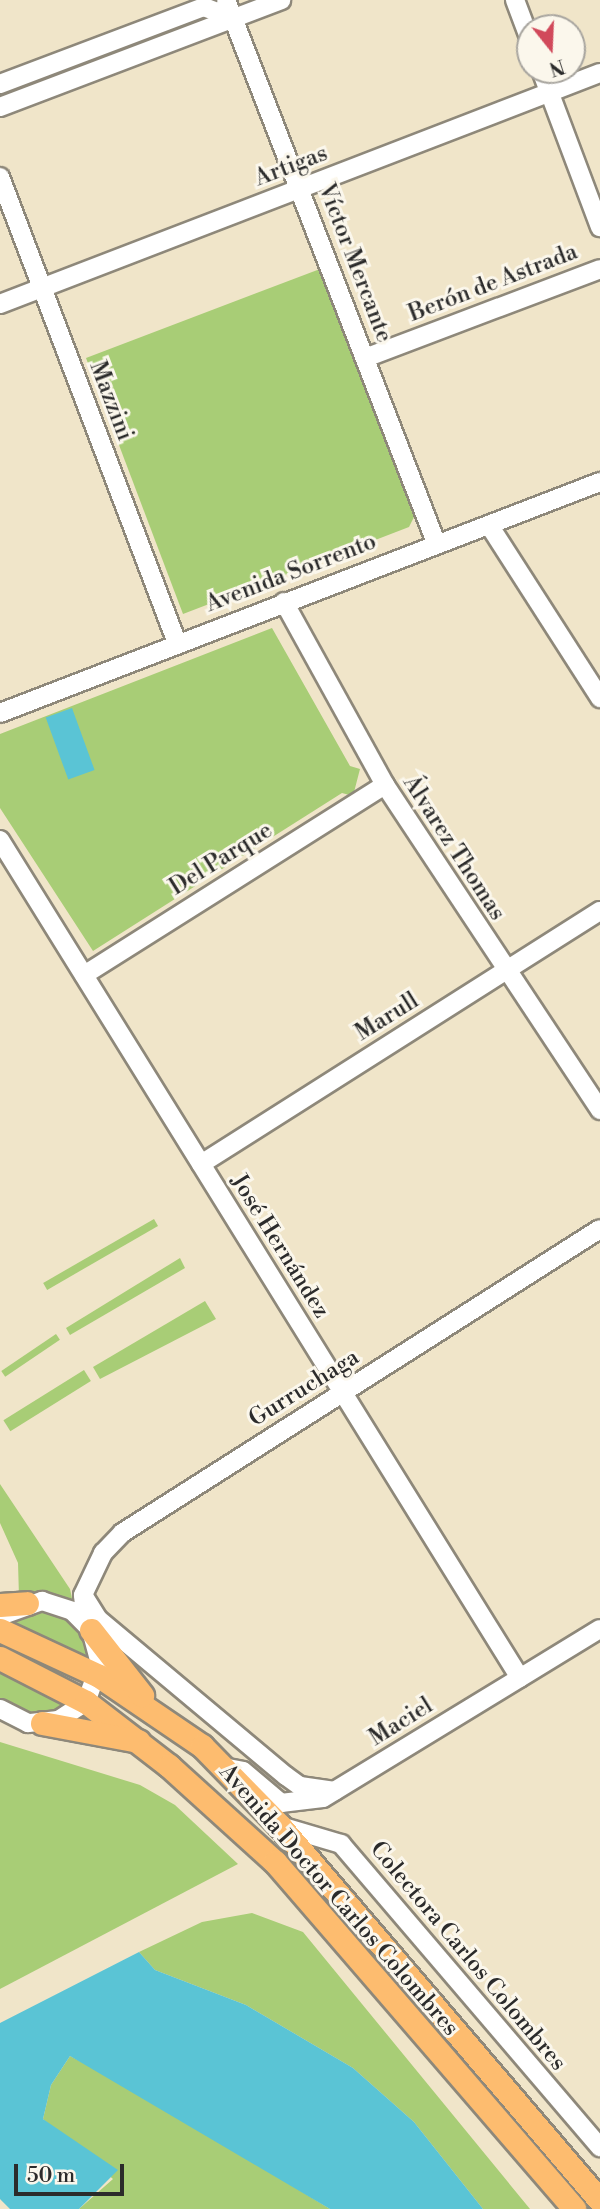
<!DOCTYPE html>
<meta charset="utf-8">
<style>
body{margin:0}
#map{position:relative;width:600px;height:2209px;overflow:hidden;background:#f0e5c9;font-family:"Libre Bodoni",serif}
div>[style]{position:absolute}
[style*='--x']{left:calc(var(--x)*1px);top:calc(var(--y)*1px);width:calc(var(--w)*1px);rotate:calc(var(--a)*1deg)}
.green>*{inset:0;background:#a8cd76;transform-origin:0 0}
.water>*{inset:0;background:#5ac4d5;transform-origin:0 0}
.roads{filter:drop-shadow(2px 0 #8e887a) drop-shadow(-2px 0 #8e887a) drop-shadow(0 2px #8e887a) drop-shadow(0 -2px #8e887a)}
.minor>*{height:18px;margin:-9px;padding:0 9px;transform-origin:9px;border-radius:9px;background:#fff}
.major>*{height:23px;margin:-11.5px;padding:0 11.5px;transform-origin:11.5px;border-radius:11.5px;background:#fdbc6f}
span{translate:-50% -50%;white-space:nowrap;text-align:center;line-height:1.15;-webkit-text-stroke:6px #fbf7ec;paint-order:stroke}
.street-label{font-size:23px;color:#2b2b2b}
.north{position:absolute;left:516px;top:14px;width:70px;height:70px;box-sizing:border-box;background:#fbf7ec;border:2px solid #a8a59f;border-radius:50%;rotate:162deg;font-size:19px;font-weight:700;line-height:28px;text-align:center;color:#2b2b2b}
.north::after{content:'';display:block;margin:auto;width:24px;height:32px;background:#d1495b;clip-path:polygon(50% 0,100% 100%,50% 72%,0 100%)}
.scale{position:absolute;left:14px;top:2164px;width:110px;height:32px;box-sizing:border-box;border:4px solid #2b2b2b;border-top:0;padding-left:9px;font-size:21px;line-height:24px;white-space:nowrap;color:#2b2b2b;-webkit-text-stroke:5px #fbf7ec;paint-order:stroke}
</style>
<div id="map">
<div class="green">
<div style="clip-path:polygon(320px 269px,414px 517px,409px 527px,183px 614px,86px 358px)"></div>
<div style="clip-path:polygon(272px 628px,350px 766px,360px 769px,353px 796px,342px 793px,93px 951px,0 808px,0 734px)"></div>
<div style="left:154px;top:1219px;width:8px;height:128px;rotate:60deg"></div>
<div style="clip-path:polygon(180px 1258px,185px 1268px,70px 1335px,66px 1328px)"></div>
<div style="clip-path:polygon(205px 1301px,216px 1319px,100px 1379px,93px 1367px)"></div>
<div style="left:56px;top:1334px;width:7px;height:66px;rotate:56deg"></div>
<div style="left:84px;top:1370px;width:13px;height:95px;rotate:58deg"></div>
<div style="clip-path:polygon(0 1484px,70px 1589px,73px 1603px,19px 1597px,18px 1563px,0 1523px)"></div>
<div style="clip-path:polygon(37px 1607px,67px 1617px,89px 1641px,95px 1667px,1px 1622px)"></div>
<div style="clip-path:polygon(0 1672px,12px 1677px,71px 1706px,38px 1718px,0 1701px)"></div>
<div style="clip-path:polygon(0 1742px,140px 1785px,175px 1805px,238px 1864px,0 1989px)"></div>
<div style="clip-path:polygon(252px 1913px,303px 1932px,530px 2209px,483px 2209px,414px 2122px,353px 2068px,246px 2005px,155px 1970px,139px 1952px,202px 1922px)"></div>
<div style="clip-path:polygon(70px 2056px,139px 2092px,330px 2209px,79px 2209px,113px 2179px,43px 2119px,51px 2085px)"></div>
</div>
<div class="water">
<div style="left:72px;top:708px;width:66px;height:28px;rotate:70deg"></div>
<div style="clip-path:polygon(139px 1952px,155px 1970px,246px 2005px,353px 2068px,414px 2122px,483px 2209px,330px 2209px,70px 2056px,51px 2085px,43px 2119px,118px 2170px,79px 2209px,10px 2209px,0 2199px,0 2023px)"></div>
</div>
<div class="roads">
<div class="minor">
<div style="--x:226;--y:0;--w:584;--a:68.84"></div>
<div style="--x:515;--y:0;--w:43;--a:69.4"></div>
<div style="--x:541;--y:70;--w:168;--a:69.4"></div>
<div style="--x:0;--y:84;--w:218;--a:-20.7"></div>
<div style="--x:204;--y:7;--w:31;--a:21"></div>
<div style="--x:0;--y:107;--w:301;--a:-20.8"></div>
<div style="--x:0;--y:177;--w:498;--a:69.2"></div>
<div style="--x:0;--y:304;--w:643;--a:-21.06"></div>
<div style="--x:365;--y:358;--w:251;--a:-20.7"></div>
<div style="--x:489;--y:525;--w:206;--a:57.3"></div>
<div style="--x:284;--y:602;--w:209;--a:61.1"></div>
<div style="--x:385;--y:785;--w:390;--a:56.5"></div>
<div style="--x:0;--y:713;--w:643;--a:-21.06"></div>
<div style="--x:0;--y:840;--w:986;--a:58.18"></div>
<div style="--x:84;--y:975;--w:356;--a:-32.3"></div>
<div style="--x:201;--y:1164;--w:472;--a:-32.4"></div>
<div style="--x:85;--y:1598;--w:25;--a:58"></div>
<div style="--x:98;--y:1619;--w:245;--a:39.9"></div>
<div style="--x:286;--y:1776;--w:17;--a:36"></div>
<div style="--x:300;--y:1786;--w:35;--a:8"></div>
<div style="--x:0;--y:1616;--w:45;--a:-19.7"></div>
<div style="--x:42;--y:1601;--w:32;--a:18"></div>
<div style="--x:72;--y:1611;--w:27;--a:45"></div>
<div style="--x:91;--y:1630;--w:35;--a:75"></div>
<div style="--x:100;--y:1664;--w:40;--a:110.2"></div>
<div style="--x:86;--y:1702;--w:33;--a:147"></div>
<div style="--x:58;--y:1720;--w:30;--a:174"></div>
<div style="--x:28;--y:1723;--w:31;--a:-153"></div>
<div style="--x:86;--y:1624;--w:29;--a:-96"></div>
<div style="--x:83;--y:1595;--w:47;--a:-64.5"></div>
<div style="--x:103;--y:1553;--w:28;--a:-46"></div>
<div style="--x:122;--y:1533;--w:566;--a:-32.46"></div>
<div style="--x:223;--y:1767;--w:20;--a:11"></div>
<div style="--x:243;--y:1771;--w:50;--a:40.1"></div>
<div style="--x:281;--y:1803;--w:42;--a:-6.8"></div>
<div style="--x:323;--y:1798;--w:324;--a:-31.4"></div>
<div style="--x:280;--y:1826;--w:64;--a:16.4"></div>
<div style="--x:341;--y:1844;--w:399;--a:49.5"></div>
</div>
<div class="major">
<div style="--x:0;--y:1605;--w:27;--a:-4"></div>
<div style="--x:0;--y:1630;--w:109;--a:24.9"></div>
<div style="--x:99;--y:1676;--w:125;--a:34.2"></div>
<div style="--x:202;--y:1746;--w:112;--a:45.7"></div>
<div style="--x:280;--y:1826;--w:493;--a:49.5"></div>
<div style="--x:91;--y:1630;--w:83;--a:51.9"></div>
<div style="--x:0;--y:1658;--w:97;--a:27.1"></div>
<div style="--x:86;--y:1702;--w:105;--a:37.6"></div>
<div style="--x:169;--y:1766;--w:143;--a:42.2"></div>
<div style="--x:275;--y:1862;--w:458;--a:49.2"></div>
<div style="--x:42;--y:1723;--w:98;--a:10.6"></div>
</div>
</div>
<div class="street-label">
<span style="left:291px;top:166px;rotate:-21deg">Artigas</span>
<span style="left:355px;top:263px;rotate:69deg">Víctor Mercante</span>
<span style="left:493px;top:283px;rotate:-21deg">Berón de Astrada</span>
<span style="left:111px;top:401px;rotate:69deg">Mazzini</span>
<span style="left:291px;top:573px;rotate:-21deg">Avenida Sorrento</span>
<span style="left:454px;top:848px;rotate:57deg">Álvarez Thomas</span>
<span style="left:221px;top:859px;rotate:-32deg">Del Parque</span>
<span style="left:387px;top:1017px;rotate:-32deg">Marull</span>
<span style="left:280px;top:1246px;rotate:58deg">José Hernández</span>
<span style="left:304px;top:1388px;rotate:-32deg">Gurruchaga</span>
<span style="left:401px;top:1722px;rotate:-32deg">Maciel</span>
<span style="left:339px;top:1900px;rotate:49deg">Avenida Doctor Carlos Colombres</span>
<span style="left:468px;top:1956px;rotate:50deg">Colectora Carlos Colombres</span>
</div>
<div class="north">N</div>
<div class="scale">50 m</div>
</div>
